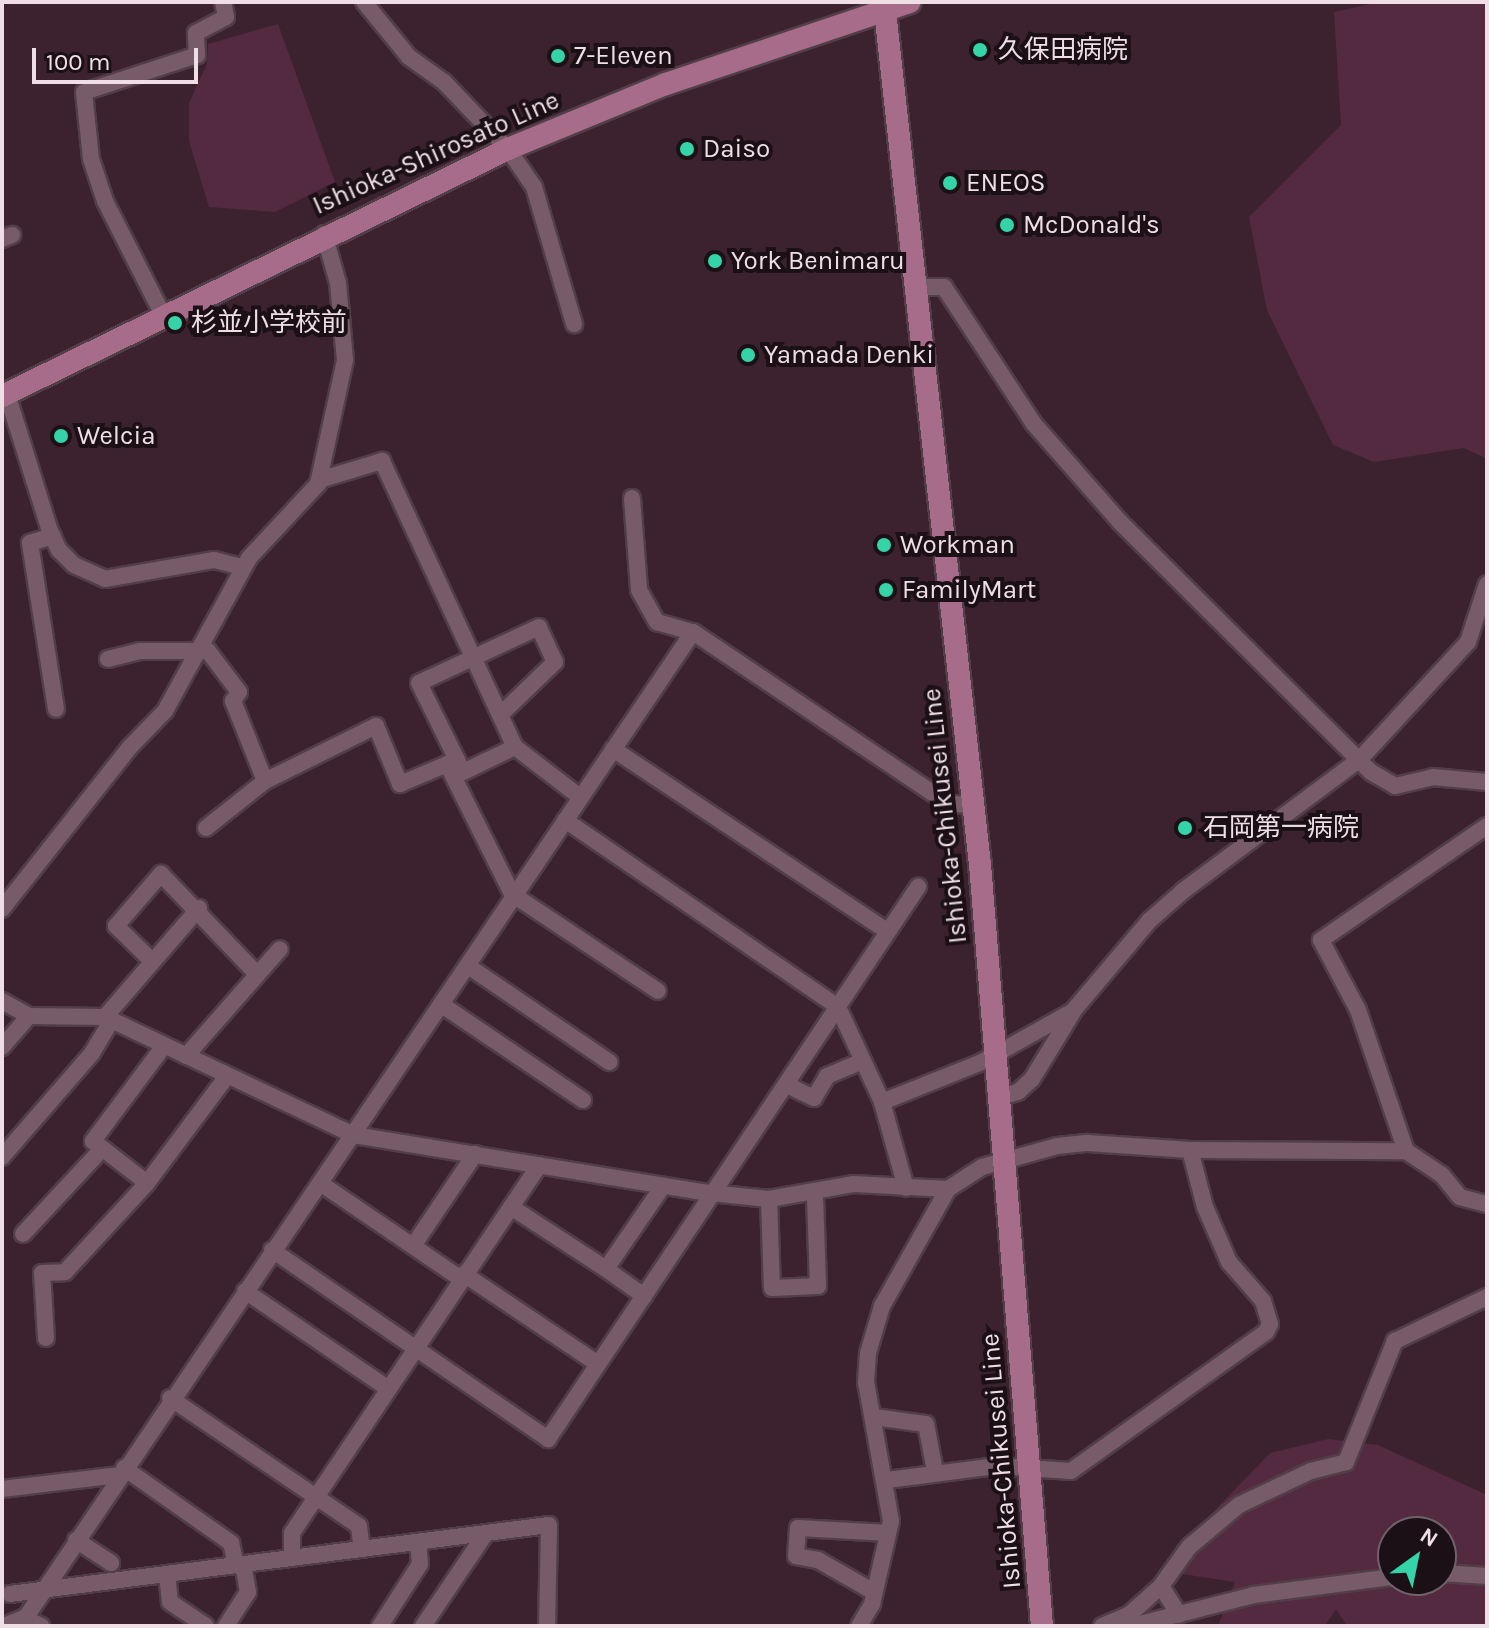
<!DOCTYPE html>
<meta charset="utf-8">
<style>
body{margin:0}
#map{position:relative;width:1489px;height:1628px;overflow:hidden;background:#3b222e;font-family:Karla,"Noto Sans JP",sans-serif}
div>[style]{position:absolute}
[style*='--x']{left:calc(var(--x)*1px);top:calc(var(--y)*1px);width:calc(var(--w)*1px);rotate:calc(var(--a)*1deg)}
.green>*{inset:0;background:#532a3f}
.roads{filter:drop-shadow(2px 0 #523e48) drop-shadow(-2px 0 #523e48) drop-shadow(0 2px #523e48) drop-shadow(0 -2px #523e48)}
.minor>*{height:16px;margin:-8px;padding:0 8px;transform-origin:8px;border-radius:8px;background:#785b69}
.major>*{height:22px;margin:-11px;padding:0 11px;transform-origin:11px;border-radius:11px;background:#a66c89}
.dots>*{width:22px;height:22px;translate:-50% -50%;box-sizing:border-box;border:4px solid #1b1015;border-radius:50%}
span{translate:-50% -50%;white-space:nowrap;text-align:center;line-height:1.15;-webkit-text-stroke:8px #1b1015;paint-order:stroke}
.poi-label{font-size:26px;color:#efdee6}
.left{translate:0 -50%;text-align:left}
.street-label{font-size:26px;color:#efdee6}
.frame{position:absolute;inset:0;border:4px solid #efdee6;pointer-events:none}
.north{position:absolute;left:1377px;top:1516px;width:80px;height:80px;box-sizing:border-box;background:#1b1015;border:2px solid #706269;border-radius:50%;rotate:33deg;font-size:22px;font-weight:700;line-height:32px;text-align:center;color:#efdee6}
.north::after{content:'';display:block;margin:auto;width:28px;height:36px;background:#34d4a8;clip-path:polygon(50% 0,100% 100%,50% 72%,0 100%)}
.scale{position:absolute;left:32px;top:48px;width:166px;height:36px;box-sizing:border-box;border:4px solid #efdee6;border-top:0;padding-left:10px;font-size:24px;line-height:28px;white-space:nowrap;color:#efdee6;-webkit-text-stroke:6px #1b1015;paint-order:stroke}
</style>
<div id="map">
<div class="green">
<div style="clip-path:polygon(1379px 2px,1487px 2px,1487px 459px,1464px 448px,1374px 462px,1333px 445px,1267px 310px,1249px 217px,1341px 125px,1334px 12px)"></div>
<div style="clip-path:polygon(278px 24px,335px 182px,275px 212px,209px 207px,189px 141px,189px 103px,207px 64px,208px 44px)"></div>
<div style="clip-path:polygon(evenodd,1328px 1439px,1378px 1445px,1487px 1495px,1487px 1626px,1347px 1626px,1336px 1609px,1325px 1626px,1218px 1626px,1235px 1582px,1175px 1573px,1193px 1533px,1270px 1453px,1328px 1439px,1393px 1532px,1441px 1532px,1441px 1580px,1393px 1580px,1393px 1532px)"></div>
</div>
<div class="roads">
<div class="minor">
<div style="--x:364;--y:2;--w:71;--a:50.7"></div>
<div style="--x:409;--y:57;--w:43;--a:35.5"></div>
<div style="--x:444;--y:82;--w:93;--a:46.3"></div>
<div style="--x:508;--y:149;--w:46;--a:55.6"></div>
<div style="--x:534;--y:187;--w:143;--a:73.7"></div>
<div style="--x:2;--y:239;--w:11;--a:-22"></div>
<div style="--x:915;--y:287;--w:29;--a:0"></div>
<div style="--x:944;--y:287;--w:164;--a:56.7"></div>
<div style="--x:1034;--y:424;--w:130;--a:48.7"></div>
<div style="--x:1120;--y:522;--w:354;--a:44.9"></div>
<div style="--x:1371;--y:772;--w:28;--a:30"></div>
<div style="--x:1395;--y:786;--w:39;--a:-13"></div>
<div style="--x:1433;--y:777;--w:54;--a:5.3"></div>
<div style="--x:163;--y:315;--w:128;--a:-117"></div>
<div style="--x:105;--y:201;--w:44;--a:-108.4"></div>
<div style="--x:91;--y:159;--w:67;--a:-96"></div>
<div style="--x:84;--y:92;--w:119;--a:-18.1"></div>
<div style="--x:197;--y:55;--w:22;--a:-93"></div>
<div style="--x:196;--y:33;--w:34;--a:-28"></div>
<div style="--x:226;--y:17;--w:15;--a:-101"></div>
<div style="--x:7;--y:394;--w:144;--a:72.6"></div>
<div style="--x:50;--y:531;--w:21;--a:65"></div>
<div style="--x:59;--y:550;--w:21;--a:45"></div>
<div style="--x:74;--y:565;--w:34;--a:24"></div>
<div style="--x:105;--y:579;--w:111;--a:-9.9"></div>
<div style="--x:214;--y:560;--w:30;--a:14"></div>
<div style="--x:319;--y:480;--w:66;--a:-16.8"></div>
<div style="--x:382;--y:461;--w:315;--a:65.1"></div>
<div style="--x:515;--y:747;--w:82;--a:37.6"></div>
<div style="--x:632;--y:498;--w:92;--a:85.6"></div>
<div style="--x:639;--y:590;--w:37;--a:61"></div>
<div style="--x:657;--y:622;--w:37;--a:16"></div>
<div style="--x:693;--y:632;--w:308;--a:33.9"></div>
<div style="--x:949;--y:804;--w:25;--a:2"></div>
<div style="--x:53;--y:536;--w:24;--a:163"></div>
<div style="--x:30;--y:543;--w:168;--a:81.1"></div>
<div style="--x:108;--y:659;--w:33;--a:-14"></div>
<div style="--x:140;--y:651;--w:68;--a:0"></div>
<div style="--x:208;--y:651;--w:51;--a:52.9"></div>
<div style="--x:239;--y:692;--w:11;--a:124"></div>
<div style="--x:233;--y:701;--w:86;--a:68.2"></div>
<div style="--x:501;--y:714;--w:75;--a:-43.9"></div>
<div style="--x:555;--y:662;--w:38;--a:-115"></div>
<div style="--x:539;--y:627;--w:132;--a:155"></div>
<div style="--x:419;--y:683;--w:99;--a:63.7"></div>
<div style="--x:463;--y:772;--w:58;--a:-25.7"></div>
<div style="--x:613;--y:749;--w:330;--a:33.6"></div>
<div style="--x:447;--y:764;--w:145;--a:63.4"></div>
<div style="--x:512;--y:894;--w:175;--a:33.6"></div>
<div style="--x:565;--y:820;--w:331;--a:34.4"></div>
<div style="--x:838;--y:1007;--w:105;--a:65.1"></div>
<div style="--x:882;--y:1102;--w:89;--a:74.4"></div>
<div style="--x:206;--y:828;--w:75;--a:-38.5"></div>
<div style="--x:265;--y:781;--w:124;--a:-26.4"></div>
<div style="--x:376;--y:726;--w:63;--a:67.5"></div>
<div style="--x:400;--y:784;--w:62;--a:-22.8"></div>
<div style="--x:2;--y:909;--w:205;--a:-51.7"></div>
<div style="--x:129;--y:748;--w:52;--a:-45.8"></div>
<div style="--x:165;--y:711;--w:175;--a:-61.2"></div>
<div style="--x:249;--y:558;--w:101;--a:-47"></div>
<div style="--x:318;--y:484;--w:127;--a:-77.7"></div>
<div style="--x:345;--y:360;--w:77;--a:-95.2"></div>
<div style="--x:338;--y:283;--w:51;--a:-105.9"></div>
<div style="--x:151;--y:960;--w:49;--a:-135.8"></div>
<div style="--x:116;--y:926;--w:69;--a:-49.1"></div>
<div style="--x:161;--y:874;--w:139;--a:46.2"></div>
<div style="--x:468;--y:966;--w:171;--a:34.2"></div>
<div style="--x:2;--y:1001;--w:31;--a:29"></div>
<div style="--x:29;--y:1016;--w:76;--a:0.8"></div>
<div style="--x:105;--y:1017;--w:276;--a:25.4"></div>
<div style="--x:354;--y:1135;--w:352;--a:9.3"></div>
<div style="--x:701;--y:1192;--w:68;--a:5.9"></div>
<div style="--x:769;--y:1199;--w:85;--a:-10.1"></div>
<div style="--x:853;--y:1184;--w:95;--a:3"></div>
<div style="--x:948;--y:1189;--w:40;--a:-32.9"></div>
<div style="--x:982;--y:1167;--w:78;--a:-15.6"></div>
<div style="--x:1057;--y:1146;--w:31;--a:-6"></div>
<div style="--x:1088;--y:1143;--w:102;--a:3.9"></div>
<div style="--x:1190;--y:1150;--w:216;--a:0.3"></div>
<div style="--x:1406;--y:1151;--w:43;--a:33.7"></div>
<div style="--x:1442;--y:1175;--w:28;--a:51"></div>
<div style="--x:1460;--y:1197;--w:28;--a:15"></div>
<div style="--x:442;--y:1005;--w:170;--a:34"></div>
<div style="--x:105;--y:1017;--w:144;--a:-49.2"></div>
<div style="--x:164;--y:1046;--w:119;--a:126.8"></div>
<div style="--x:93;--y:1141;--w:68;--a:37.9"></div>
<div style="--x:147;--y:1183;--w:134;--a:-53.2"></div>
<div style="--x:2;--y:1047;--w:41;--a:-48.9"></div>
<div style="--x:186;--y:1056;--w:142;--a:-48.7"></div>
<div style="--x:787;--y:1085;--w:30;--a:26"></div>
<div style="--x:814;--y:1098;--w:26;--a:-59"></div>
<div style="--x:827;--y:1076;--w:39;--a:-23"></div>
<div style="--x:1000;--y:1097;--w:19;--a:-16"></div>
<div style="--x:1018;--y:1092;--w:19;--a:-43"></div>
<div style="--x:1032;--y:1079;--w:79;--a:-58.5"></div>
<div style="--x:882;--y:1102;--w:108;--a:-21.8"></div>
<div style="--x:982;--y:1062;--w:104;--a:-29.3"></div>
<div style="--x:1073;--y:1011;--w:118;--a:-49.8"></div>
<div style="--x:1149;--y:921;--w:45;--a:-41.4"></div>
<div style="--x:1183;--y:891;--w:221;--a:-36.7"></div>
<div style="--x:1360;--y:759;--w:159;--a:-47.3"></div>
<div style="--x:1468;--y:642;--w:61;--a:-71.9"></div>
<div style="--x:1406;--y:1151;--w:149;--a:-108.8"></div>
<div style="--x:1358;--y:1010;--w:79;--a:-117.9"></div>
<div style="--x:1321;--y:940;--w:201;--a:-34.5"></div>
<div style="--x:2;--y:1157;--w:138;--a:-49.1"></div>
<div style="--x:92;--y:1053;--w:39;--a:-59"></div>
<div style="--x:320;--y:1183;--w:171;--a:34.2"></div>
<div style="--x:769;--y:1199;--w:89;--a:88.1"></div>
<div style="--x:772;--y:1288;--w:46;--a:-2.5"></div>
<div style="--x:818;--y:1286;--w:92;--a:-91.9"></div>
<div style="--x:511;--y:1207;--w:113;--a:33.1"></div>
<div style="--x:606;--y:1269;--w:101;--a:-55.5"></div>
<div style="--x:23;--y:1234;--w:116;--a:-47.1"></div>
<div style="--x:413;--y:1246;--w:111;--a:-56"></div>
<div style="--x:272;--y:1250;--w:335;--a:34.4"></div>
<div style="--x:548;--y:1439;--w:665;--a:-56.17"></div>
<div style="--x:606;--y:1269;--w:47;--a:35.4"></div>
<div style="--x:464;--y:1274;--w:161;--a:33.9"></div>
<div style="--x:245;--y:1291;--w:172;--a:34.3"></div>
<div style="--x:46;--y:1338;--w:65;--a:-93.5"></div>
<div style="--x:42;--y:1273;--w:23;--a:-2"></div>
<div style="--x:65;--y:1272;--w:121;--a:-47.3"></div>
<div style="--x:170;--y:1398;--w:228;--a:34.1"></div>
<div style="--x:359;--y:1526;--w:23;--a:83"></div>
<div style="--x:874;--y:1417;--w:52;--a:7.7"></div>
<div style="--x:926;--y:1424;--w:48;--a:79.2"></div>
<div style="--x:124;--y:1468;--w:131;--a:35"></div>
<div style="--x:231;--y:1543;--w:23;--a:77"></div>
<div style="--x:887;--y:1480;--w:111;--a:-7.3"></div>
<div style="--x:997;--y:1466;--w:74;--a:3.9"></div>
<div style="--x:1071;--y:1471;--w:239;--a:-35.5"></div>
<div style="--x:1266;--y:1332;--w:9;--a:-63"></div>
<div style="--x:1270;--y:1324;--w:24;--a:-107"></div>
<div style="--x:1263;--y:1301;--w:52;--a:-131.1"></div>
<div style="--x:1229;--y:1262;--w:60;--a:-113.6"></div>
<div style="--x:1205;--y:1207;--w:59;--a:-104.7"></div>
<div style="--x:2;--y:1489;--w:119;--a:-6.8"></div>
<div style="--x:76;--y:1540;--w:42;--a:33.3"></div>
<div style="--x:292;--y:1558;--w:25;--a:-90"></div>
<div style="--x:292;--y:1533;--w:443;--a:-56.1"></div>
<div style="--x:1441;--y:1573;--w:46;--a:3.7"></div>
<div style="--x:167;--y:1574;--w:28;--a:84"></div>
<div style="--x:170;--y:1602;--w:43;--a:33.7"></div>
<div style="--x:1161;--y:1586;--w:34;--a:58"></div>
<div style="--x:874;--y:1592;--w:64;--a:-150.3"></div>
<div style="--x:818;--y:1560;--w:22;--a:-170"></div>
<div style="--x:796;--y:1556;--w:28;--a:-86"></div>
<div style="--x:798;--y:1528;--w:90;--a:3.2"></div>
<div style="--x:10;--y:1594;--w:543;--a:-7.3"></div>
<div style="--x:549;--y:1525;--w:101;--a:91.1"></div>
<div style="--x:4;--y:1626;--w:22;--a:-22"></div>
<div style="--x:24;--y:1618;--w:19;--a:25"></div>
<div style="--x:20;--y:1626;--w:1200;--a:-55.9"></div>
<div style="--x:226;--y:1626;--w:40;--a:-57.1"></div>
<div style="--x:248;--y:1592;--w:28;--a:-100"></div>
<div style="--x:380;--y:1626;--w:74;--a:-57.2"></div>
<div style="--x:420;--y:1564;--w:22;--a:-95"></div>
<div style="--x:423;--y:1626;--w:112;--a:-55.9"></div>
<div style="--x:859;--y:1626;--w:26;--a:-59"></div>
<div style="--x:872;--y:1604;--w:85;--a:-77.1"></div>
<div style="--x:891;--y:1521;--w:141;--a:-100.2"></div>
<div style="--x:866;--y:1382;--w:29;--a:-86"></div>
<div style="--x:868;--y:1353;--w:49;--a:-73.4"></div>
<div style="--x:882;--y:1306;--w:134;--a:-60.6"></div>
<div style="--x:1102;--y:1626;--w:30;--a:-23"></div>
<div style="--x:1130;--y:1614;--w:42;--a:-42.1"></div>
<div style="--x:1161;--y:1586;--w:48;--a:-54.3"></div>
<div style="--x:1189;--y:1547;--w:65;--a:-40"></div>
<div style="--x:1239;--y:1505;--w:80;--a:-25.3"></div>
<div style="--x:1311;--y:1471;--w:36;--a:-14"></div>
<div style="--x:1346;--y:1462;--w:131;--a:-68"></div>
<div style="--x:1395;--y:1341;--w:102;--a:-25.6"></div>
<div style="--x:1132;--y:1626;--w:126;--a:-14.3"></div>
<div style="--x:1254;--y:1595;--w:140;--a:-7.4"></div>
</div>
<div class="major">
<div style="--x:884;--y:2;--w:867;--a:83.65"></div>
<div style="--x:980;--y:864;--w:765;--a:85.35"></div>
<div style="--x:2;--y:396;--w:563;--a:-26.02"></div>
<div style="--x:508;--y:149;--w:171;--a:-22.4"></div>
<div style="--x:666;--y:84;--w:257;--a:-18.6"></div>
</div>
</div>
<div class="dots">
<div style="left:980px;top:50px;background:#34d4a8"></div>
<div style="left:558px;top:56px;background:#34d4a8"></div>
<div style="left:687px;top:149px;background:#34d4a8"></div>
<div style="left:950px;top:183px;background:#34d4a8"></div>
<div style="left:1007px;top:225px;background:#34d4a8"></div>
<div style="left:715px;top:261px;background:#34d4a8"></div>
<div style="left:175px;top:323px;background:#34d4a8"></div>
<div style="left:748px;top:355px;background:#34d4a8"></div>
<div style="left:61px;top:436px;background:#34d4a8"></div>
<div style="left:884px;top:545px;background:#34d4a8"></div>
<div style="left:886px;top:590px;background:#34d4a8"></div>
<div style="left:1185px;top:828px;background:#34d4a8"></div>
</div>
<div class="poi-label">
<span class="left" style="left:998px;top:50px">久保田病院</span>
<span class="left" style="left:574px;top:56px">7-Eleven</span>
<span class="left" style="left:703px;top:149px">Daiso</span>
<span class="left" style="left:966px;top:183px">ENEOS</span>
<span class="left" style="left:1023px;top:225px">McDonald's</span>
<span class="left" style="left:731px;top:261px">York Benimaru</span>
<span class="left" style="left:191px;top:323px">杉並小学校前</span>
<span class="left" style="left:764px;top:355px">Yamada Denki</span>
<span class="left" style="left:77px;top:436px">Welcia</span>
<span class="left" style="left:900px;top:545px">Workman</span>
<span class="left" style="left:902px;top:590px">FamilyMart</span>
<span class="left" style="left:1203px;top:828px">石岡第一病院</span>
</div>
<div class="street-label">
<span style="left:436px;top:153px;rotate:-24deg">Ishioka-Shirosato Line</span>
<span style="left:945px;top:816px;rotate:-96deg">Ishioka-Chikusei Line</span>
<span style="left:1001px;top:1461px;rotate:-95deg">Ishioka-Chikusei Line</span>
</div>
<div class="frame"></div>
<div class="north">N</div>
<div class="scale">100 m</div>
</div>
